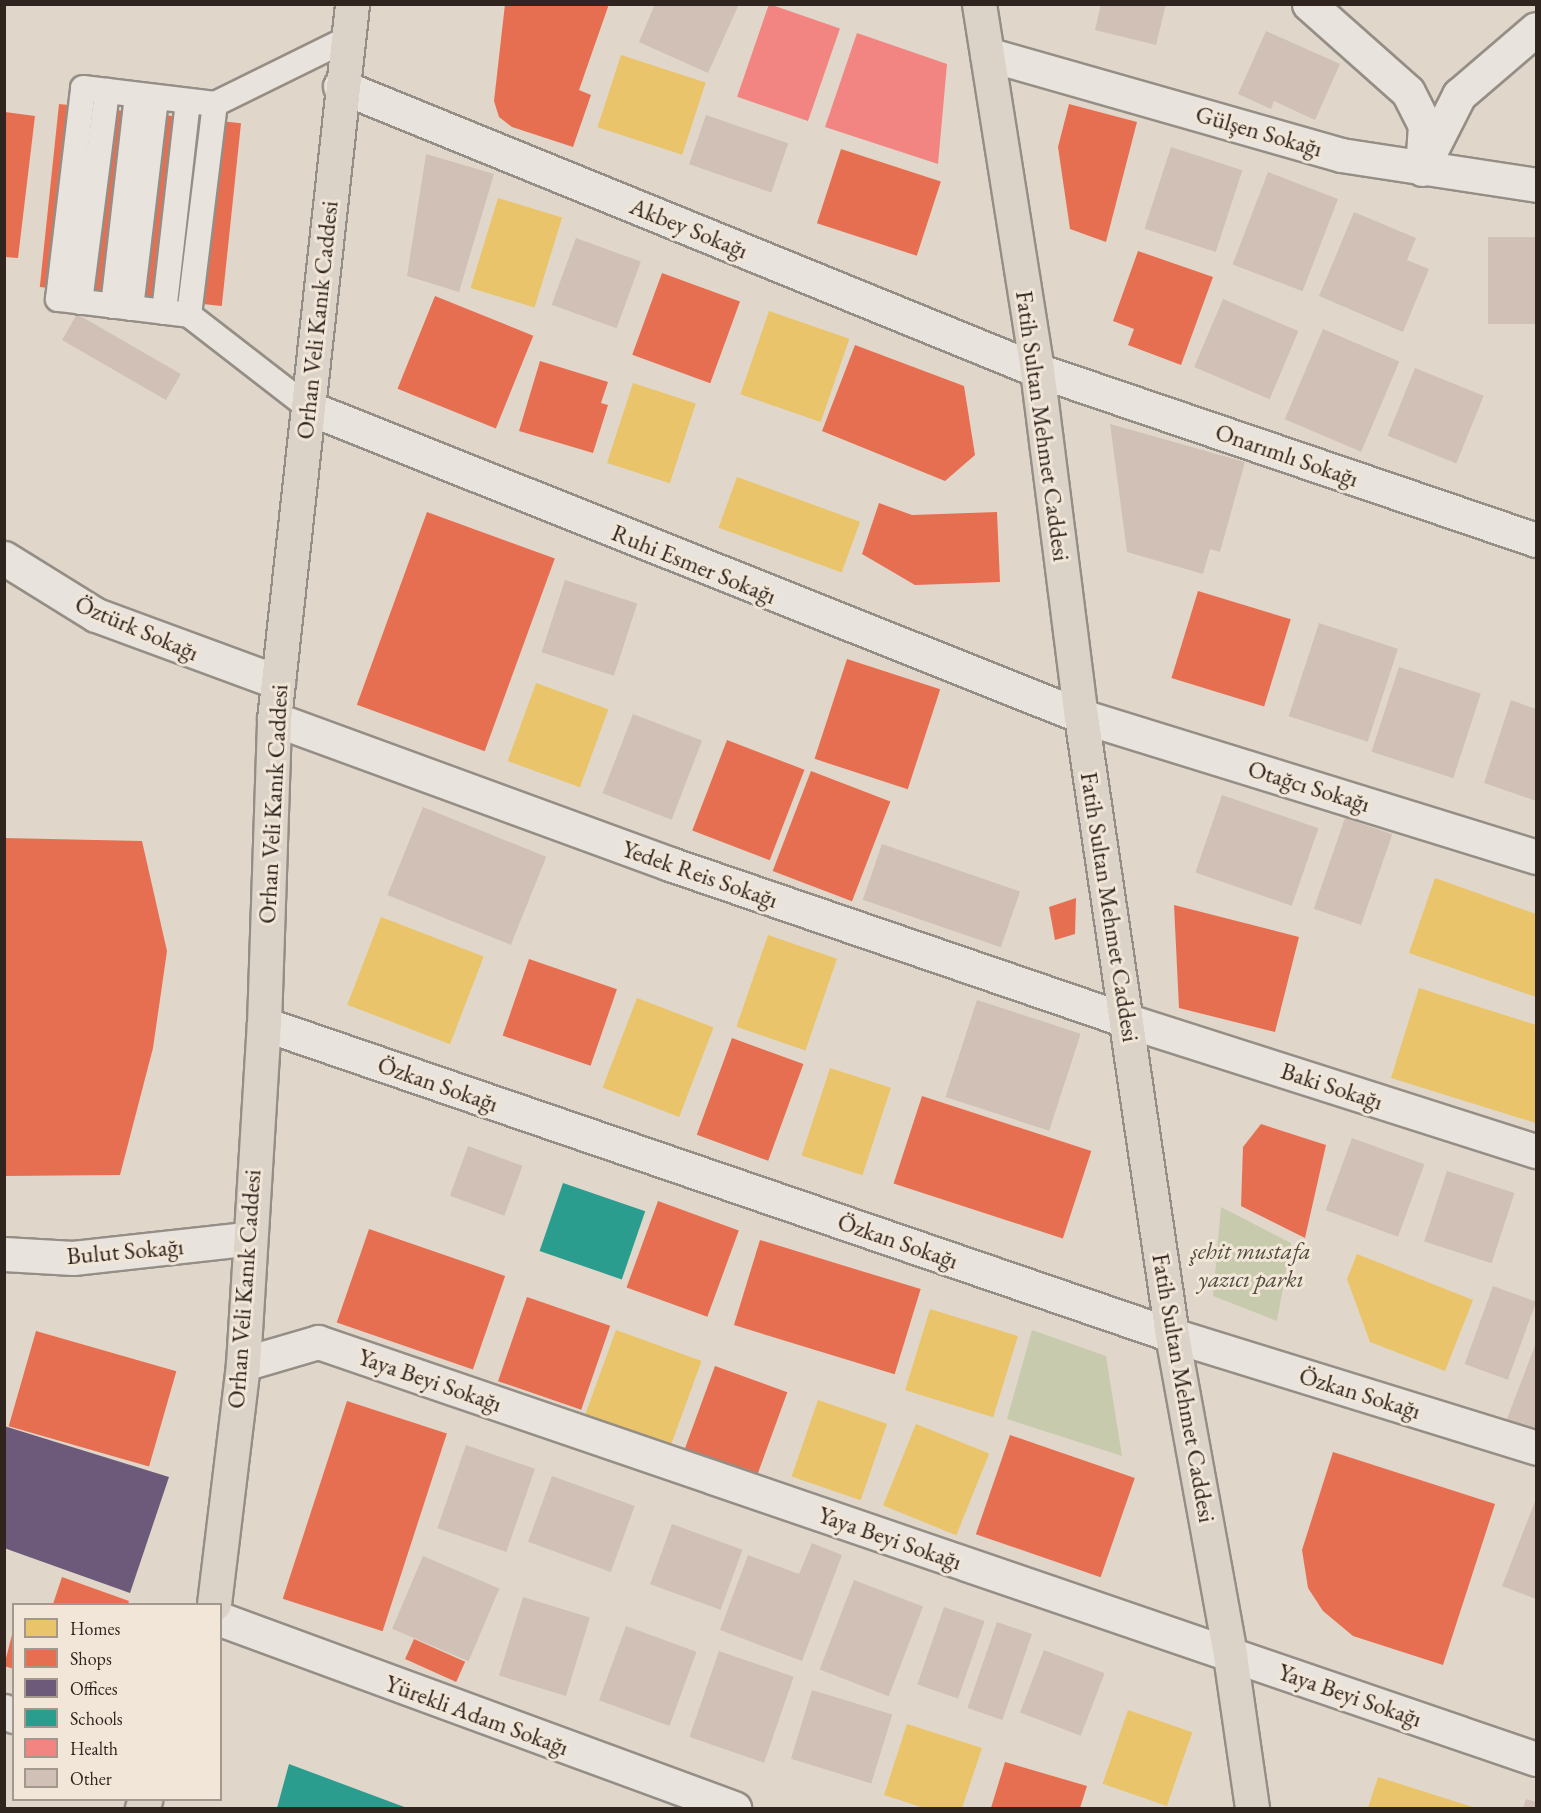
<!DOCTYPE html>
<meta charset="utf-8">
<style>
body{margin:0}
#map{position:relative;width:1541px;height:1813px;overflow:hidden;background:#e0d7ca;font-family:"EB Garamond",serif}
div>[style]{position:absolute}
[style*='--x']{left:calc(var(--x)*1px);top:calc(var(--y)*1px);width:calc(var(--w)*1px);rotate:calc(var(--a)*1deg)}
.green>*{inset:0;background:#c8caad}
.homes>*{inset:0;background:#e9c46a;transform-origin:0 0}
.shops>*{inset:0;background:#e76f51;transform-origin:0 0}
.offices>*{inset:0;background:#6d597a}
.schools>*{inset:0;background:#2a9d8f;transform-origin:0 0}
.health>*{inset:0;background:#f28482;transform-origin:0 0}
.building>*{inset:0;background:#d0c0b6;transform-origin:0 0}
.roads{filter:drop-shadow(2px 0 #958e86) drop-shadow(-2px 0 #958e86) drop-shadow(0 2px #958e86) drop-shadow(0 -2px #958e86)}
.service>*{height:24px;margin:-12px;padding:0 12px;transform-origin:12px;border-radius:12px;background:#e8e3dc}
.minor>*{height:33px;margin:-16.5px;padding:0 16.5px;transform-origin:16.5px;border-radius:16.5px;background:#e8e3dc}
.primary>*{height:33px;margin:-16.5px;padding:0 16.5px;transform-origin:16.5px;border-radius:16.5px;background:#dbd3c7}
span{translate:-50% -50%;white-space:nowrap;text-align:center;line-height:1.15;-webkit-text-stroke:6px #f1e6d7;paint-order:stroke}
.street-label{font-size:24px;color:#2f241e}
.park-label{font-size:24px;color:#504b3c;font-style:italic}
.frame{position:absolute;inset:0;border:6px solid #2f241e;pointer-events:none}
.legend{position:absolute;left:12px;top:1603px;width:210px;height:198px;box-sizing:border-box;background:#f1e6d7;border:2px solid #a3988d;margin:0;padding:8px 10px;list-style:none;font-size:18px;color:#2f241e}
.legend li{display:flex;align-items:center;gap:12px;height:30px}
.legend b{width:30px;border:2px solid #a3988d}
</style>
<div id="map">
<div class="green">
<div style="clip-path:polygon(1221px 1207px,1291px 1243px,1277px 1321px,1213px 1296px)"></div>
<div style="clip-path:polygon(1032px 1330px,1106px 1356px,1122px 1456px,1007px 1419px)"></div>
</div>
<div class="homes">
<div style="left:621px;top:55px;width:89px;height:76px;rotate:18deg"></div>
<div style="left:498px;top:198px;width:67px;height:94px;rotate:17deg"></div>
<div style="left:769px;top:311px;width:85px;height:88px;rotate:19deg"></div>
<div style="left:633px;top:383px;width:66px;height:84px;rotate:18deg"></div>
<div style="left:737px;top:477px;width:131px;height:54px;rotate:20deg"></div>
<div style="left:536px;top:683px;width:77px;height:83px;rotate:20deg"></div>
<div style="clip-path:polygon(1435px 878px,1536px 914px,1536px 997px,1409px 953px)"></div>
<div style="left:381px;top:917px;width:110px;height:94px;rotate:21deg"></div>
<div style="left:768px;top:935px;width:73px;height:97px;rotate:19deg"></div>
<div style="clip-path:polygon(1419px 988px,1536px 1025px,1536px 1123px,1391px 1078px)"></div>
<div style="left:637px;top:998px;width:82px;height:96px;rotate:21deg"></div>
<div style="left:830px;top:1068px;width:64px;height:92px;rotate:18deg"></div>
<div style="clip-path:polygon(1357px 1254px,1473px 1300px,1445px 1371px,1370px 1342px,1347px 1279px)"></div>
<div style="left:930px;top:1309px;width:92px;height:85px;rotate:17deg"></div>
<div style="left:616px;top:1330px;width:91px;height:92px;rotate:20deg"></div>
<div style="left:818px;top:1400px;width:73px;height:81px;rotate:19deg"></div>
<div style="left:916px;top:1424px;width:79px;height:88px;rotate:22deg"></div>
<div style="left:1128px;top:1710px;width:68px;height:78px;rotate:19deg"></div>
<div style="clip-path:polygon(907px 1724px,982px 1748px,962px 1808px,924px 1808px,884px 1795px)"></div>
<div style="clip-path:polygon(1378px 1777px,1476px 1808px,1368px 1808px)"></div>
</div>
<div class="shops">
<div style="clip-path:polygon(505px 4px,609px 4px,579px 90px,591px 95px,573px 147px,512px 127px,499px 117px,494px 101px)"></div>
<div style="left:59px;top:104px;width:183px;height:184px;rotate:6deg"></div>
<div style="clip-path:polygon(1069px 104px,1137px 122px,1106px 242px,1070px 229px,1058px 147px)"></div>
<div style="clip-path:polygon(5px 112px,35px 116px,18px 258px,5px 257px)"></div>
<div style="left:841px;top:149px;width:105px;height:78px;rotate:18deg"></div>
<div style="clip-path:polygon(1138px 251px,1213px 277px,1181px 365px,1128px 345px,1134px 329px,1113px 321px)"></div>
<div style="left:662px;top:273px;width:83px;height:87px;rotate:20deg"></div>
<div style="left:435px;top:296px;width:106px;height:100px;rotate:22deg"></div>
<div style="clip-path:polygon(855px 345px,964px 386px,975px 455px,945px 481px,822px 431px)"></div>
<div style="clip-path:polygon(540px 361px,608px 382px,601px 403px,608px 405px,593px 453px,519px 431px)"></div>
<div style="clip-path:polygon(879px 503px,912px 515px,997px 512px,1000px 582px,915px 585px,862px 554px)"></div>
<div style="left:427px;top:512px;width:136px;height:205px;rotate:20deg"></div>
<div style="left:1198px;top:591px;width:97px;height:91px;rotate:17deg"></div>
<div style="left:847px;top:659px;width:98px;height:105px;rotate:18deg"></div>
<div style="left:727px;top:740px;width:83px;height:97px;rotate:21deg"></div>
<div style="left:811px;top:771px;width:85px;height:107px;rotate:21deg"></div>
<div style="clip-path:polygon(4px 838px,142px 841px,167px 951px,153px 1048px,120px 1175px,4px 1176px)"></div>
<div style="clip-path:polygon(1076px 898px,1075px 934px,1055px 940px,1049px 907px)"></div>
<div style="clip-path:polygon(1174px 905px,1299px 937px,1275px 1032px,1179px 1008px)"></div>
<div style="left:529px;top:959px;width:93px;height:81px;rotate:19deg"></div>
<div style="left:732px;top:1038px;width:76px;height:103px;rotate:20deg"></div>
<div style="left:922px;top:1096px;width:178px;height:92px;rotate:18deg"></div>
<div style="clip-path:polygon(1261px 1124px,1326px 1145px,1305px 1238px,1241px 1206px,1243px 1147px)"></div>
<div style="left:658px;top:1201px;width:86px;height:92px;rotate:20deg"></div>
<div style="left:369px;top:1229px;width:144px;height:99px;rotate:19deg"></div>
<div style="left:760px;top:1240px;width:168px;height:89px;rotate:17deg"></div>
<div style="left:527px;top:1297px;width:88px;height:89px;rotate:19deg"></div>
<div style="left:36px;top:1331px;width:146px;height:99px;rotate:16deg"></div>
<div style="left:715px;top:1366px;width:77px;height:90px;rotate:20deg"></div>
<div style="left:347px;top:1401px;width:105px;height:208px;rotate:18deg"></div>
<div style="left:1010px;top:1435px;width:132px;height:105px;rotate:19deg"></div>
<div style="clip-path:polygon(1333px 1452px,1495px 1504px,1443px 1665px,1353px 1636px,1323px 1611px,1308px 1588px,1302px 1550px)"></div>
<div style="clip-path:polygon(62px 1577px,129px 1601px,128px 1604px,53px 1604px)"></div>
<div style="clip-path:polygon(14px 1627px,14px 1669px,4px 1666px)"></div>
<div style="left:414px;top:1639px;width:56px;height:22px;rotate:24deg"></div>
<div style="clip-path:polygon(1005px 1762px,1087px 1786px,1080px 1808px,991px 1808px)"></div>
</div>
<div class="offices">
<div style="clip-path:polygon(4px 1426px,169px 1477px,130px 1593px,4px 1548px)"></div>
</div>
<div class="schools">
<div style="left:563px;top:1183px;width:87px;height:72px;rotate:19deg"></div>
<div style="clip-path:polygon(289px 1764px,407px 1808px,277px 1808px)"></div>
</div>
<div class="health">
<div style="left:769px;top:4px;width:75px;height:98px;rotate:19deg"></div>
<div style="clip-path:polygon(857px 33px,947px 64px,938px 164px,825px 127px)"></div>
</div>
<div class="building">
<div style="clip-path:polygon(655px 4px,739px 4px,708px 73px,639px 42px)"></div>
<div style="clip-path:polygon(1101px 4px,1166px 4px,1156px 45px,1095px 30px)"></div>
<div style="clip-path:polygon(1266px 31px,1340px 64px,1315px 120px,1274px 101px,1271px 109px,1238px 94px)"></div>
<div style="left:706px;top:115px;width:87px;height:52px;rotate:19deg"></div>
<div style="left:1171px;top:147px;width:75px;height:86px;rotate:18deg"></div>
<div style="clip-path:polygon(426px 154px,494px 174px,459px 292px,407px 276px)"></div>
<div style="left:1268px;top:172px;width:75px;height:99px;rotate:21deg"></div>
<div style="clip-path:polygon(1354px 212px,1416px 238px,1407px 260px,1429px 269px,1403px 332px,1319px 296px)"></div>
<div style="left:1536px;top:237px;width:87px;height:48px;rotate:90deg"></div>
<div style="left:576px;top:238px;width:69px;height:71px;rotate:20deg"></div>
<div style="left:1223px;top:299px;width:82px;height:74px;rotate:23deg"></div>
<div style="left:77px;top:314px;width:120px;height:30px;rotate:30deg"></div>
<div style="left:1323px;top:329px;width:83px;height:98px;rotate:23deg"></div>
<div style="left:1415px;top:368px;width:74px;height:73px;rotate:22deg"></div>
<div style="clip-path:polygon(1110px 424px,1245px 462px,1220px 552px,1210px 549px,1203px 574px,1127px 552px)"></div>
<div style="left:565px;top:580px;width:76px;height:76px;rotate:18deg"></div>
<div style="left:1319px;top:623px;width:83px;height:98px;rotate:18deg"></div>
<div style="left:1399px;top:667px;width:86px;height:89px;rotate:18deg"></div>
<div style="clip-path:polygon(1511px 700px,1536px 709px,1536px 801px,1484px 783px)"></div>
<div style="left:633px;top:714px;width:74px;height:85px;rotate:21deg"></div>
<div style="left:1222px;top:795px;width:102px;height:82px;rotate:19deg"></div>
<div style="left:423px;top:807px;width:133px;height:95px;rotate:22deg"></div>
<div style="left:1345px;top:818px;width:50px;height:96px;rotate:19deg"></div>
<div style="left:882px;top:844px;width:146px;height:59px;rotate:19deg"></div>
<div style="left:977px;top:1000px;width:109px;height:102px;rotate:18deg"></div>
<div style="left:1352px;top:1138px;width:77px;height:77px;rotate:20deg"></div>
<div style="left:468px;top:1146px;width:58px;height:53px;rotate:20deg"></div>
<div style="left:1447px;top:1171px;width:71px;height:74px;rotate:18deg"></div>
<div style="left:1493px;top:1286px;width:46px;height:83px;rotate:20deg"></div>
<div style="clip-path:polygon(1536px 1343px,1536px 1437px,1505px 1424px)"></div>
<div style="left:466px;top:1445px;width:73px;height:88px;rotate:19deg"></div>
<div style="left:552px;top:1476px;width:88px;height:70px;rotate:20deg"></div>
<div style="clip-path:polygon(1536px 1499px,1536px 1599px,1502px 1586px)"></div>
<div style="left:672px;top:1524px;width:75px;height:64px;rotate:20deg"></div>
<div style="clip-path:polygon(812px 1543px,842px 1555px,802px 1661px,720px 1630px,748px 1555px,799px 1574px)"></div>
<div style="left:423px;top:1556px;width:83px;height:79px;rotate:23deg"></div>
<div style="left:854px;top:1580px;width:74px;height:96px;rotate:21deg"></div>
<div style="left:523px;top:1597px;width:70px;height:82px;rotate:17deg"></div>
<div style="left:944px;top:1607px;width:43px;height:82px;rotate:19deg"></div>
<div style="left:997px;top:1622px;width:37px;height:91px;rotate:19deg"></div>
<div style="left:626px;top:1626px;width:75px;height:79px;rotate:20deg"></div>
<div style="left:1044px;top:1650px;width:65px;height:67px;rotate:21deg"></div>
<div style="left:719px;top:1651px;width:79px;height:91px;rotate:19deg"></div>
<div style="left:812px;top:1690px;width:84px;height:72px;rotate:17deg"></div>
<div style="clip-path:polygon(1526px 1799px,1536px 1802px,1536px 1808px,1523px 1808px)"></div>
</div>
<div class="roads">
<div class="service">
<div style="--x:80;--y:302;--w:213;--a:-82.7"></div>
<div style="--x:113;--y:306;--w:212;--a:-83.5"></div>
<div style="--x:131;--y:308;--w:212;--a:-83.2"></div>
<div style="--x:164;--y:312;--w:212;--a:-83.5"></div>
<div style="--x:189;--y:315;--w:213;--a:-83"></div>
<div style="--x:309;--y:408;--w:152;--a:-142.2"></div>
<div style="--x:189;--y:315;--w:132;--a:-173"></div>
<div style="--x:58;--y:299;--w:212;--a:-83.2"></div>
<div style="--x:83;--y:88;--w:133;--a:6.9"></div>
<div style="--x:215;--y:104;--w:147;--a:-26.2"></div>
</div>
<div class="minor">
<div style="--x:1309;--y:4;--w:132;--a:41.6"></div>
<div style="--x:1408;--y:92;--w:37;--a:63"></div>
<div style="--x:1425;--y:125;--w:44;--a:93.9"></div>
<div style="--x:987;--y:54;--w:368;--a:15.9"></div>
<div style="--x:1341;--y:155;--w:197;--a:8.7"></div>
<div style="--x:340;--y:86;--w:753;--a:22.17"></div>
<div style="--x:1037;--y:370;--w:527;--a:18.81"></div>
<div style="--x:1427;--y:158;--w:71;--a:-63.1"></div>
<div style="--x:1459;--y:95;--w:101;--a:-40.6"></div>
<div style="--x:309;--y:408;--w:831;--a:21.75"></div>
<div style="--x:1081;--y:716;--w:476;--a:17.2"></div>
<div style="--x:4;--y:558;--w:108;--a:31.8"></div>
<div style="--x:96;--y:615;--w:194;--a:20.2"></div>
<div style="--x:274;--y:719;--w:422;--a:20.1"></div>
<div style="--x:670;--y:864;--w:484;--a:18.9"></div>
<div style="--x:1128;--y:1021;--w:428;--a:17.7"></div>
<div style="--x:264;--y:1024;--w:960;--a:18.91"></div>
<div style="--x:1172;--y:1335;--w:381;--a:17.2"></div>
<div style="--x:4;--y:1254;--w:69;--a:3.3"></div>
<div style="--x:73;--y:1258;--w:174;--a:-6.3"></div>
<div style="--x:243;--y:1364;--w:78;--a:-16.3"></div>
<div style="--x:318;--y:1342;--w:1287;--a:18.9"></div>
<div style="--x:220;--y:1619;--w:548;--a:20.19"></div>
<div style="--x:4;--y:1711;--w:11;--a:27"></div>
</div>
<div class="primary">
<div style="--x:979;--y:4;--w:371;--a:81"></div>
<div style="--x:1037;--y:370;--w:349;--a:82.8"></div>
<div style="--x:1081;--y:716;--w:626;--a:81.64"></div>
<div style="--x:1172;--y:1335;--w:325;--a:79.7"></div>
<div style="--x:1230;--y:1655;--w:155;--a:81.8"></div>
<div style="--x:214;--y:1604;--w:242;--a:-83.1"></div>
<div style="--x:243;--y:1364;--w:341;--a:-86.5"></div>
<div style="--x:264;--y:1024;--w:305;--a:-88.1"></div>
<div style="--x:274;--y:719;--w:719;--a:-83.77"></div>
<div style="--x:142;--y:1808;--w:9;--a:-69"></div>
</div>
</div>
<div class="street-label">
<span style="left:1259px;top:131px;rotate:16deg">Gülşen Sokağı</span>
<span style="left:689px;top:228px;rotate:22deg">Akbey Sokağı</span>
<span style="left:317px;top:320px;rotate:-84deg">Orhan Veli Kanık Caddesi</span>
<span style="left:1043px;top:426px;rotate:82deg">Fatih Sultan Mehmet Caddesi</span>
<span style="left:1287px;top:455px;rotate:19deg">Onarımlı Sokağı</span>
<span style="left:694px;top:564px;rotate:22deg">Ruhi Esmer Sokağı</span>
<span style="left:137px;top:628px;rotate:23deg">Öztürk Sokağı</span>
<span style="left:1309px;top:786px;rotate:17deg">Otağcı Sokağı</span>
<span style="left:273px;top:804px;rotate:-87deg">Orhan Veli Kanık Caddesi</span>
<span style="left:700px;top:874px;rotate:19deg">Yedek Reis Sokağı</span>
<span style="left:1110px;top:907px;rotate:81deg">Fatih Sultan Mehmet Caddesi</span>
<span style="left:438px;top:1084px;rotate:19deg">Özkan Sokağı</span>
<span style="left:1332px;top:1086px;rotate:18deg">Baki Sokağı</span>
<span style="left:898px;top:1241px;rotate:19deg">Özkan Sokağı</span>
<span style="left:125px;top:1251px;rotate:-5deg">Bulut Sokağı</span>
<span style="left:244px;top:1289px;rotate:-86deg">Orhan Veli Kanık Caddesi</span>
<span style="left:430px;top:1380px;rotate:19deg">Yaya Beyi Sokağı</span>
<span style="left:1184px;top:1388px;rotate:80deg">Fatih Sultan Mehmet Caddesi</span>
<span style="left:1360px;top:1393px;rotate:17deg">Özkan Sokağı</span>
<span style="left:890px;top:1538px;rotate:19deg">Yaya Beyi Sokağı</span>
<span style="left:1350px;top:1695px;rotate:19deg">Yaya Beyi Sokağı</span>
<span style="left:477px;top:1715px;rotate:20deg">Yürekli Adam Sokağı</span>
</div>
<div class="park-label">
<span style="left:1251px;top:1265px">şehit mustafa<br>yazıcı parkı</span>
</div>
<div class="frame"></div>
<ul class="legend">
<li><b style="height:16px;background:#e9c46a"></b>Homes</li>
<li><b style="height:16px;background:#e76f51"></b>Shops</li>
<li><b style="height:16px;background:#6d597a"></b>Offices</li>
<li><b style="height:16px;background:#2a9d8f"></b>Schools</li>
<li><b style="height:16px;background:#f28482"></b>Health</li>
<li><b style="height:16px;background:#d0c0b6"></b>Other</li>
</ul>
</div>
